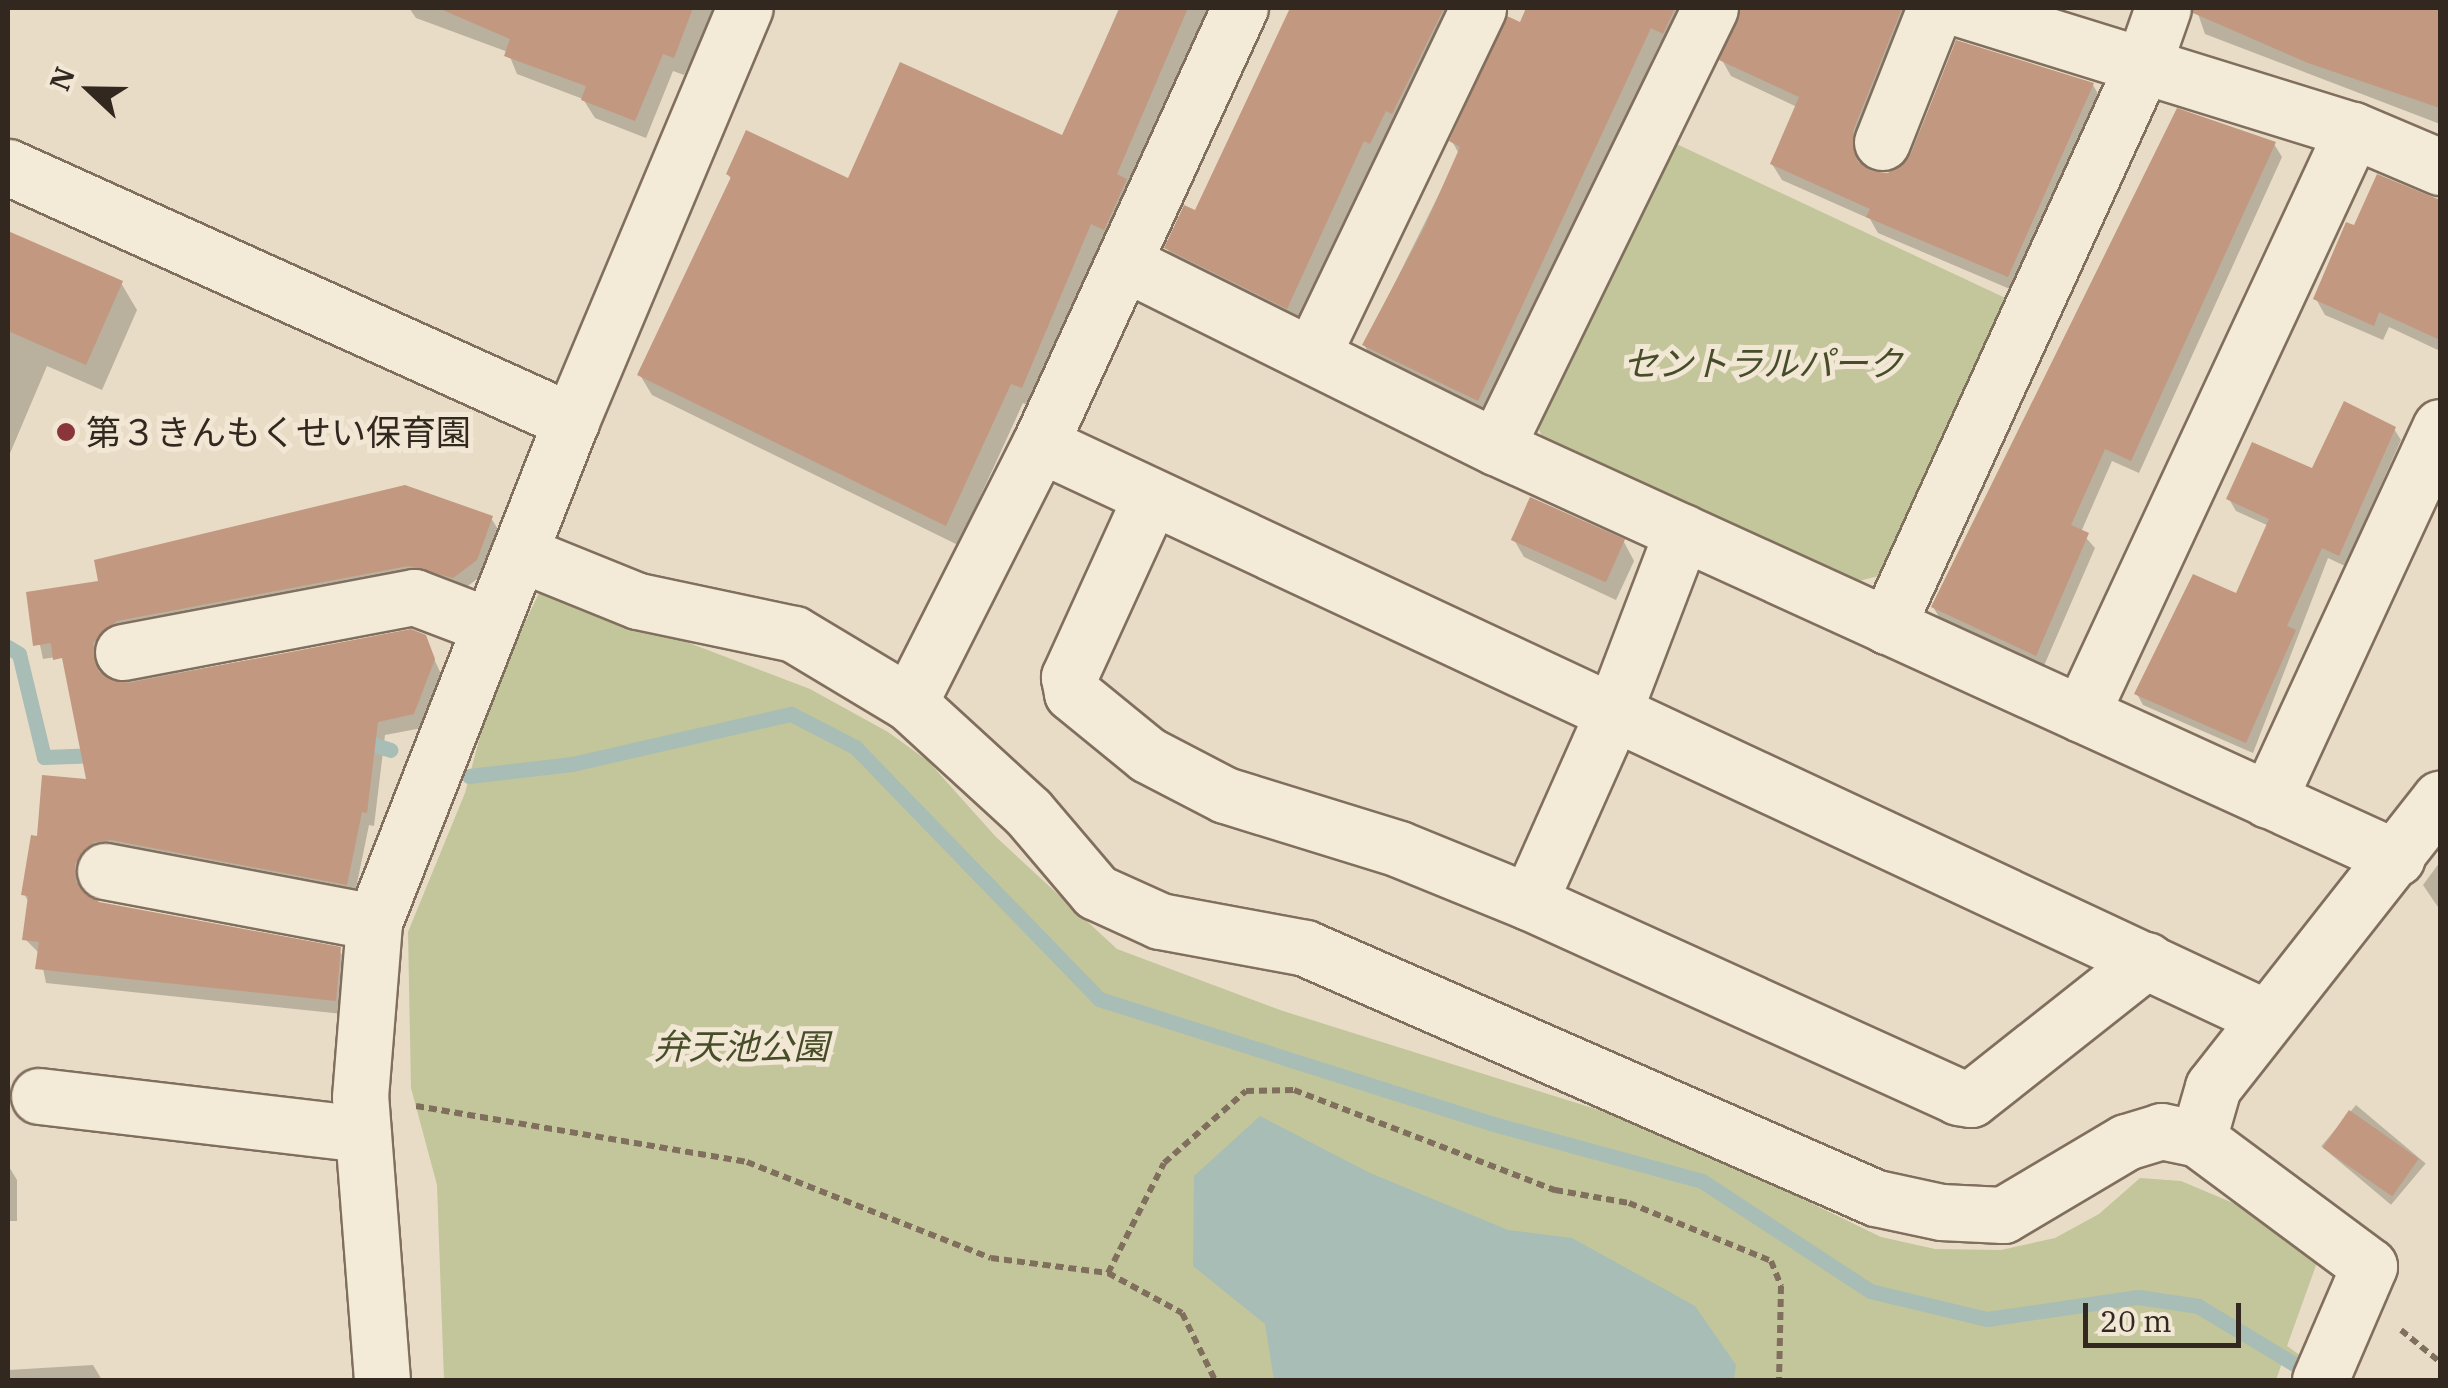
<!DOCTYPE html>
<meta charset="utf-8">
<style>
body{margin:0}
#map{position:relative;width:2448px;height:1388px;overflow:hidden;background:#e8dcc6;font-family:"IBM Plex Serif","Noto Sans JP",serif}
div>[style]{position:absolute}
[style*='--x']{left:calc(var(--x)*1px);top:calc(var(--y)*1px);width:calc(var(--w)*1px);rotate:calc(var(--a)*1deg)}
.green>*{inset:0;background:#c3c59b}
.water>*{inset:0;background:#a7bdb5}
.shadow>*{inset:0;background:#0003;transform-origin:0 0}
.stream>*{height:15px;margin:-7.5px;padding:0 7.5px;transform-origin:7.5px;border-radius:7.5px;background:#a7bdb5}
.building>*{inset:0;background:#c29880;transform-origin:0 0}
.path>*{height:6px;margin-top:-3px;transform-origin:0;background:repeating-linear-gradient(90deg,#816f5e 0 8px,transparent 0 13px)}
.roads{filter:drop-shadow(2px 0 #816f5e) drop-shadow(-2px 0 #816f5e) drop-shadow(0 2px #816f5e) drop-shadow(0 -2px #816f5e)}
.minor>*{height:55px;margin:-27.5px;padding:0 27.5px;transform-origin:27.5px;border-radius:27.5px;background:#f4ead8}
.dots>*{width:28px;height:28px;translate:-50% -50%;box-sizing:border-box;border:5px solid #f1e7d4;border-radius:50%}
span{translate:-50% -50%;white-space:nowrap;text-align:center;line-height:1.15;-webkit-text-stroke:10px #f1e7d4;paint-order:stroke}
.park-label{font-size:35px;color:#464d29;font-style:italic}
.poi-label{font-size:35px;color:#332820}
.left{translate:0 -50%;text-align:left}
.frame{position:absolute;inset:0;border:10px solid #332820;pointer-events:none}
.north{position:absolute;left:40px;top:40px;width:100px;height:100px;-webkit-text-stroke:8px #f1e7d4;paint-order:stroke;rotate:292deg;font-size:28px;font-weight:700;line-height:40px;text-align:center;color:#332820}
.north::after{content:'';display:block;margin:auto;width:35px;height:45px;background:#332820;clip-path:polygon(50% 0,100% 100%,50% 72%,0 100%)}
.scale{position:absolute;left:2083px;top:1303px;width:158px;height:45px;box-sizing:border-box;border:5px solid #332820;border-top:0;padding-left:12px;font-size:30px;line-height:35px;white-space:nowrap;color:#332820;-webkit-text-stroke:8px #f1e7d4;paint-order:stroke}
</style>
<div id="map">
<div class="green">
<div style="clip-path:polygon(1668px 140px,2014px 302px,1883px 575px,1854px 582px,1544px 441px,1538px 427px)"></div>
<div style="clip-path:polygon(542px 587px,810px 689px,888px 732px,928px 761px,996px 837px,1117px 949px,1283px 1011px,1656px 1128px,1881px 1237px,1935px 1249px,2001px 1250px,2055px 1238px,2099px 1214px,2140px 1178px,2181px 1181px,2271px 1219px,2319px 1257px,2287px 1346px,2335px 1380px,2285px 1354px,2276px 1380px,444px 1380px,437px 1185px,411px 1088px,408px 932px,465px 793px,492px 691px)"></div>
</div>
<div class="water">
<div style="clip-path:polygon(1260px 1116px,1370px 1173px,1508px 1230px,1572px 1238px,1695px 1306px,1736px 1365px,1734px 1380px,1274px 1380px,1265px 1324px,1193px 1266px,1194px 1176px)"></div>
</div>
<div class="shadow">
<div style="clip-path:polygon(409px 8px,717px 8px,684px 75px,673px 71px,646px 138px,595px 118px,583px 99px,517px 74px,508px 52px,416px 18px)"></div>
<div style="clip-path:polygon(1119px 8px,1209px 8px,1034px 408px,1023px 403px,958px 545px,652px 395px,640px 375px,732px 181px,728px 174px,850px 182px,1063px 138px)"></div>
<div style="clip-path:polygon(1292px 8px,1460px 8px,1299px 328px,1179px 268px,1167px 248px,1196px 213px)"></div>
<div style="clip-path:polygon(1529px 8px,1694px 8px,1672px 48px,1660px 43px,1487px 416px,1374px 361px,1364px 345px,1459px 154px,1452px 141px)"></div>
<div style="clip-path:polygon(1743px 8px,1920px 8px,1861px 148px,1864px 167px,1886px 176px,1904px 168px,1957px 43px,2093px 85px,2102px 101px,2017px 292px,1878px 233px,1870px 219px,1782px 180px,1772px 164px,1797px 107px,1731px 76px,1722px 60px)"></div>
<div style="clip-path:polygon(2196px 8px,2440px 8px,2440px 124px,2205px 34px)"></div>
<div style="clip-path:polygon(2274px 144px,2282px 157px,2139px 473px,2112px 461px,2081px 532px,2095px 548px,2043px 668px,1941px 620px,1933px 607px)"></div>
<div style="clip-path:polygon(2439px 202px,2440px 351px,2389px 327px,2383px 340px,2325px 315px,2316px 299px,2355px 229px)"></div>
<div style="clip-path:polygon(8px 234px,121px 283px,137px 310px,102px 390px,47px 366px,8px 458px)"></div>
<div style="clip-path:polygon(2394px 429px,2401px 440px,2345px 566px,2328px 558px,2253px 753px,2143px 705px,2137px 694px,2238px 596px,2269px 526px,2236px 511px,2229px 499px,2313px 472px)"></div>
<div style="clip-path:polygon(491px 518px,499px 531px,484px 574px,461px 591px,109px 642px,100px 670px,113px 684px,411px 632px,424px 637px,441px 674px,422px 728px,385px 735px,374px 826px,369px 825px,354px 898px,81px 879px,82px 890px,98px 904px,339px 950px,347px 964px,343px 1014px,46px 983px,40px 954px,25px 939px,30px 904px,24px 894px,39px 839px,89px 782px,69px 655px,43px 659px,29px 594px)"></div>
<div style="clip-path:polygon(1513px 538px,1624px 542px,1634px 561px,1616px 600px,1524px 557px)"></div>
<div style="clip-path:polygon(2440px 862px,2440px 910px,2423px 885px)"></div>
<div style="left:2356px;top:1105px;width:91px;height:54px;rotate:40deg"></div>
<div style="clip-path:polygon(8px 1165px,17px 1180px,17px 1221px,8px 1221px)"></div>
<div style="clip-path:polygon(93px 1365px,102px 1380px,8px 1380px,8px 1370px)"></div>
</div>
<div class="stream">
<div style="--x:8;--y:647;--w:13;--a:32"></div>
<div style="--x:19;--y:654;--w:106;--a:76.4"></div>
<div style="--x:44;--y:757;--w:56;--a:-2"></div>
<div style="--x:360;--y:740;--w:32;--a:18"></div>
<div style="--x:469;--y:776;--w:104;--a:-6.6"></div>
<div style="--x:572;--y:764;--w:225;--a:-12.9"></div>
<div style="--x:791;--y:714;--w:72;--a:27.3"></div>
<div style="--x:855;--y:747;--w:351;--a:45.9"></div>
<div style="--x:1099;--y:999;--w:410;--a:17.6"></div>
<div style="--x:1490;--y:1123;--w:220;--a:15.3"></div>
<div style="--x:1702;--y:1181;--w:201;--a:33.2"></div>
<div style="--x:1870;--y:1291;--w:120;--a:13.5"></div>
<div style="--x:1987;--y:1319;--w:153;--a:-8.3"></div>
<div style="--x:2138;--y:1297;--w:61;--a:8.5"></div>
<div style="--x:2198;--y:1306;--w:135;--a:31.1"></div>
</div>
<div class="building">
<div style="clip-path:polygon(438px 8px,693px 8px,674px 58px,663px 54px,635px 121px,581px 100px,586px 86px,504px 56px,510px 39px)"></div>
<div style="clip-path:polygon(1120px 8px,1188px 8px,1117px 174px,1127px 179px,1104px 230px,1091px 224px,1022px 388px,1011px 384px,946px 526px,637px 375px,731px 177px,726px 174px,746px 130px,848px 178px,900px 62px,1062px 135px)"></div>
<div style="clip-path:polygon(1290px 8px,1444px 8px,1392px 114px,1386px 111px,1370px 144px,1364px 141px,1287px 309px,1164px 248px,1184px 205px,1195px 210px)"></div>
<div style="clip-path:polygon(1526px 8px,1675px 8px,1663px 34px,1651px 28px,1478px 401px,1362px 345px,1424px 228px,1460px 147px,1449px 141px,1507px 16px,1520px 22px)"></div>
<div style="clip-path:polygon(1741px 8px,1902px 8px,1853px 131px,1857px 161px,1871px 171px,1888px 173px,1911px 154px,1956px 40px,2094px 83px,2008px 277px,1866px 217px,1870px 209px,1770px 164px,1799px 97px,1719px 60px)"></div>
<div style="clip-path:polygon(2193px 8px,2440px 8px,2440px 108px,2308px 63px,2193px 13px)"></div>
<div style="clip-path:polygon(2177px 108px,2276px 142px,2131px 461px,2105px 449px,2071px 525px,2089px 533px,2036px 656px,1931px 607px)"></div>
<div style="clip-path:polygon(2377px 174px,2440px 200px,2440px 340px,2379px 312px,2374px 326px,2313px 299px,2346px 222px,2354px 225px)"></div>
<div style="clip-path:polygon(8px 231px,123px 281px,86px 365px,8px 331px)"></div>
<div style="clip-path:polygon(2344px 401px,2396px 427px,2339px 556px,2322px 548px,2287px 626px,2296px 630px,2246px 743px,2134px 694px,2193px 574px,2236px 593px,2269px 519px,2226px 499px,2252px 442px,2312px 468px)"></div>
<div style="clip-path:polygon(405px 485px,493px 516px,477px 560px,453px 578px,408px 566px,117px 621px,93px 643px,99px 672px,128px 683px,411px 629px,426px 635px,435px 659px,414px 714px,378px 722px,367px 813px,362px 812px,347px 885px,111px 840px,94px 842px,75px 864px,76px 882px,99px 902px,341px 947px,336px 1001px,35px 969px,39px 942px,22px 940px,28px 896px,21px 895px,31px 835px,37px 836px,42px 775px,86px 779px,62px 658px,53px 660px,51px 643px,33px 646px,26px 592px,98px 581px,94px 560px)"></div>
<div style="left:1530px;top:497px;width:104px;height:47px;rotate:24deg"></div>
<div style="left:2349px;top:1110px;width:85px;height:46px;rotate:35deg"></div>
</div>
<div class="path">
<div style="--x:416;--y:1106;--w:336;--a:9.6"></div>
<div style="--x:747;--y:1162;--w:262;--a:21.5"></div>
<div style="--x:991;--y:1258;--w:118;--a:7.3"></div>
<div style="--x:1108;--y:1273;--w:84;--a:28.4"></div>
<div style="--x:1182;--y:1313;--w:75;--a:63.8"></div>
<div style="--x:1108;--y:1273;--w:123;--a:-63"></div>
<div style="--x:1164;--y:1163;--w:109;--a:-41.3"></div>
<div style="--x:1246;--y:1091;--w:48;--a:-1.2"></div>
<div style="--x:1294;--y:1090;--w:280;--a:21"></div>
<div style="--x:1555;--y:1190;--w:75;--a:10"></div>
<div style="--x:1629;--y:1203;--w:153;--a:22.2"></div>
<div style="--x:1771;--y:1261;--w:27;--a:68"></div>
<div style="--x:1781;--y:1286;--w:94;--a:91.2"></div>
<div style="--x:2401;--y:1330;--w:50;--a:39.4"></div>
</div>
<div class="roads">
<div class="minor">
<div style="--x:1958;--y:8;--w:413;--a:17.2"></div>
<div style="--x:2353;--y:130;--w:95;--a:23"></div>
<div style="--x:1882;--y:142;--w:144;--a:-68.4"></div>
<div style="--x:8;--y:167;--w:618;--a:24.28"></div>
<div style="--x:1125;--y:263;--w:414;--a:26.4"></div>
<div style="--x:1496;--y:447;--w:990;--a:24.52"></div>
<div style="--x:1313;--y:353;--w:382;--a:-64.4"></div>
<div style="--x:1040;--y:444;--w:1352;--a:25.07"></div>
<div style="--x:1496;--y:447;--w:488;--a:-64"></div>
<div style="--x:1151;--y:497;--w:198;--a:114.5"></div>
<div style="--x:1069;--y:677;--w:16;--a:79"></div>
<div style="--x:1072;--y:693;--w:98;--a:39.2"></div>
<div style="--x:1148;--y:755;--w:87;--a:27.5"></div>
<div style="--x:1225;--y:795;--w:182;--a:17.2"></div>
<div style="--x:1399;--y:849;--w:140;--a:22.2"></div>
<div style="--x:1529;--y:902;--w:471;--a:24.4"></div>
<div style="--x:1958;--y:1097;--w:13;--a:9"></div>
<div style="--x:1971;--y:1099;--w:224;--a:-38.3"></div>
<div style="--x:519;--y:553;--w:128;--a:22"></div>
<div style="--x:638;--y:601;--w:159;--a:11.9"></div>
<div style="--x:794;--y:634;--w:134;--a:31"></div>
<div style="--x:909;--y:703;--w:290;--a:-63.2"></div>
<div style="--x:1040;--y:444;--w:480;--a:-65.4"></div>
<div style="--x:1887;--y:626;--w:617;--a:-65.47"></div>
<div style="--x:2143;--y:65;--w:60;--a:-70.7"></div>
<div style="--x:123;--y:652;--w:296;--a:-10.7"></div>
<div style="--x:414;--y:597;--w:81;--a:20.9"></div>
<div style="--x:909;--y:703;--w:161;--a:42.5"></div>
<div style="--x:1028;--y:812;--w:105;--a:49.6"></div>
<div style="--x:1096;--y:892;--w:70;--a:24.4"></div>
<div style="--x:1160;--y:921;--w:147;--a:10.5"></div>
<div style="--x:1305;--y:948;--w:623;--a:23.65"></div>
<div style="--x:1876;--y:1198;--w:66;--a:12.2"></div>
<div style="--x:1941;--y:1212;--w:62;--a:2.8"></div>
<div style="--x:2003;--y:1215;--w:143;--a:-30.7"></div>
<div style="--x:2126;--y:1142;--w:37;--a:-17"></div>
<div style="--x:2161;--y:1131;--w:38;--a:12"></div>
<div style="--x:2081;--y:714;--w:644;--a:-65.03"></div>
<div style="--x:2268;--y:800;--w:411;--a:-65.2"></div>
<div style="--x:105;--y:871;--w:274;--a:10.7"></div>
<div style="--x:1529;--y:902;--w:207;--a:-66"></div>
<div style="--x:1613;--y:713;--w:194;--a:-69.1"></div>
<div style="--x:39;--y:1096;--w:326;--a:6.7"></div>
<div style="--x:382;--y:1380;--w:284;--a:-94.4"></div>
<div style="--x:360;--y:1097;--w:176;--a:-85.4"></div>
<div style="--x:374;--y:922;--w:538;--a:-68.53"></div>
<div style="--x:571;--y:421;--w:448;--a:-67.2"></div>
<div style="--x:2320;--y:1380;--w:124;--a:-66.7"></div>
<div style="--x:2369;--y:1266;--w:213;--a:-143.4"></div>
<div style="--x:2198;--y:1139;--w:54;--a:-73.9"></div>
<div style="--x:2213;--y:1087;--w:367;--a:-51.8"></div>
</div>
</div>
<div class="dots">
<div style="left:66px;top:432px;background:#89353a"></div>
</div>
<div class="park-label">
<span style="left:1763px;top:363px">セントラルパーク</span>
<span style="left:741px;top:1046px">弁天池公園</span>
</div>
<div class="poi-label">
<span class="left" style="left:86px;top:432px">第３きんもくせい保育園</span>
</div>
<div class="frame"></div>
<div class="north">N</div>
<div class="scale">20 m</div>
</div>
